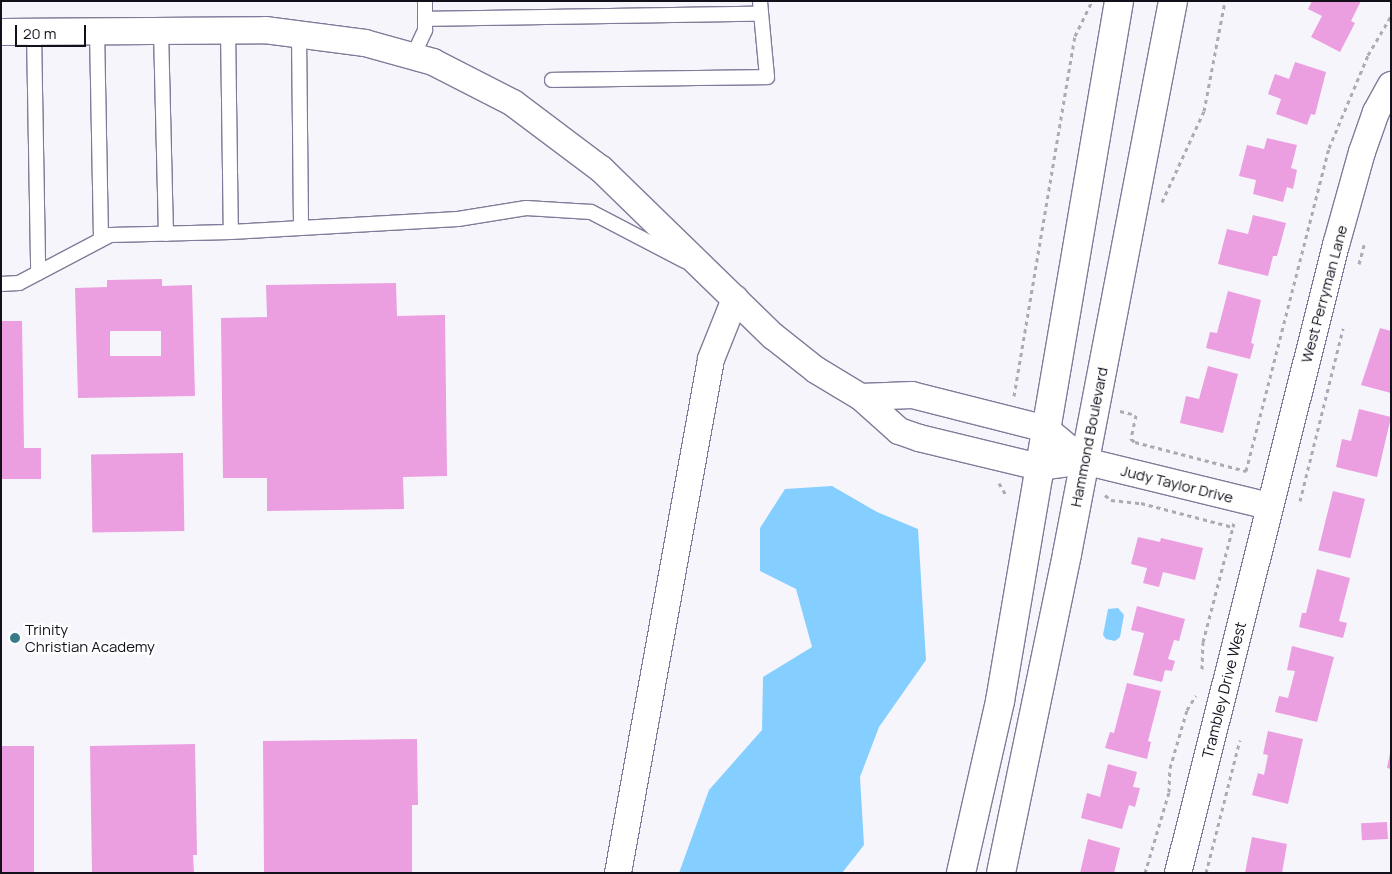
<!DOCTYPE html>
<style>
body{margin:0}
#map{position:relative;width:1392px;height:874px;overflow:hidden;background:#f7f5fc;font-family:Manrope,sans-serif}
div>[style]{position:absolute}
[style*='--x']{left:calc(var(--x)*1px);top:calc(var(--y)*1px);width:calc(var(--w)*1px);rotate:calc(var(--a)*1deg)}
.water>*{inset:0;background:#84cfff}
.building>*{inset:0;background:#eb9ee0;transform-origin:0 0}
.path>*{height:3px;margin-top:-1.5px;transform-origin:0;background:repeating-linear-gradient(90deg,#adaab3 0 4px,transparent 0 8px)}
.roads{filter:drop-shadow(1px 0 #817b99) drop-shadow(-1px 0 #817b99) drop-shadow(0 1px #817b99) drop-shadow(0 -1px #817b99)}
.lane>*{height:14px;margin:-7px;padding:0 7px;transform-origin:7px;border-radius:7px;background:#fff}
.street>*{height:26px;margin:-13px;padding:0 13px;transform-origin:13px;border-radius:13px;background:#fff}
.secondary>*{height:28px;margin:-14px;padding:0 14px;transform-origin:14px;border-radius:14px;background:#fff}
.dots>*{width:14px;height:14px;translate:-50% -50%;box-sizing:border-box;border:2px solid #fff;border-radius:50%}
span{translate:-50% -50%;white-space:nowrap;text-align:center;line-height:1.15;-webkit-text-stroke:4.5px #fff;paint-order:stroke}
.street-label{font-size:15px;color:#13101b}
.poi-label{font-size:15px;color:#13101b}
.left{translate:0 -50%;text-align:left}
.frame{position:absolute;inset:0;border:2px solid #13101b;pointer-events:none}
.scale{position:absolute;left:15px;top:25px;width:71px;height:22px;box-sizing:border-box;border:2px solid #13101b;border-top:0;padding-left:6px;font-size:15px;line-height:18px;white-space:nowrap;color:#13101b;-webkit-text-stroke:4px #fff;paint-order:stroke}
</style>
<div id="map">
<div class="water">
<div style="clip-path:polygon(832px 486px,877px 512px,918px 529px,926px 660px,879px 727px,860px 777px,864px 845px,842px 873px,679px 873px,709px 790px,762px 730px,763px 677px,812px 647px,796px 589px,760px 571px,760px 528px,785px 489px)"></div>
<div style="clip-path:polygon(1108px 609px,1118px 608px,1124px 615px,1120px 637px,1115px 641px,1106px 639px,1103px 635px)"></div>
</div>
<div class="building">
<div style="clip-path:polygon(1312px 1px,1361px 1px,1351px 21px,1355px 23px,1340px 52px,1311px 37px,1322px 16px,1308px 9px)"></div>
<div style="clip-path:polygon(1295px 62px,1326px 72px,1315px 115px,1311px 114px,1307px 125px,1276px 114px,1281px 99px,1268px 94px,1275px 74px,1289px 79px)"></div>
<div style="clip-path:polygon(1267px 138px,1297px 145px,1291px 168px,1297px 170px,1293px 189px,1287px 187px,1283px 202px,1253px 194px,1256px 180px,1239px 176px,1247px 145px,1264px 149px)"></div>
<div style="clip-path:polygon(1253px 215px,1286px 223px,1277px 256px,1273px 256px,1268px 276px,1218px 264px,1227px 229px,1248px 234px)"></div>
<div style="clip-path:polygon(evenodd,162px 279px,162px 286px,192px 285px,195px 396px,78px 398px,75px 288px,107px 287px,107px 280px,162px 279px,110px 331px,161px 331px,161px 356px,110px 356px,110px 331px)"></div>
<div style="clip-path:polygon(396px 283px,397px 316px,445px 315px,447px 476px,403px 477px,404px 509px,267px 511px,267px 478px,223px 478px,221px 318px,267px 317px,266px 285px)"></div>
<div style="clip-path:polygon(1228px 291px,1261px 300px,1251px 343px,1254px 344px,1250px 359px,1206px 348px,1210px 332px,1217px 333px)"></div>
<div style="clip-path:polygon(1px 321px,22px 321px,24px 448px,41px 448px,41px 479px,1px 479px)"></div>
<div style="clip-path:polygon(1380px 328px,1391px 331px,1391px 393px,1361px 385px)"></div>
<div style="clip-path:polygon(1208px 366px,1238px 374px,1223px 433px,1180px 423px,1186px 396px,1199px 399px)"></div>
<div style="clip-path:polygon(1359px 409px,1391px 417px,1377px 477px,1336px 467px,1342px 439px,1351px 441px)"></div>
<div style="left:183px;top:453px;width:78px;height:92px;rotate:89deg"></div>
<div style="left:1333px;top:491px;width:33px;height:61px;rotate:14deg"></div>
<div style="clip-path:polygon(1138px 537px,1160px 542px,1161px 538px,1203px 548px,1195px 580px,1163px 572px,1159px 587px,1143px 583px,1147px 568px,1131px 564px)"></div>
<div style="clip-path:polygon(1317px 569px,1350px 578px,1339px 621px,1347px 623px,1343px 638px,1299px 627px,1302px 613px,1306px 613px)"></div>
<div style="clip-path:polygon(1137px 606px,1185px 619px,1179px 641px,1174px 640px,1168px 659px,1175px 661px,1172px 671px,1165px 670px,1162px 682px,1133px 675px,1144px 633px,1131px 630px)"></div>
<div style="clip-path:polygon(1292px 646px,1334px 657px,1317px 722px,1275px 712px,1279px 696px,1288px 698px,1295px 671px,1287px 670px)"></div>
<div style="clip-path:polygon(1127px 683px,1161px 691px,1148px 741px,1151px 742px,1147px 759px,1105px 748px,1110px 732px,1114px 733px)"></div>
<div style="clip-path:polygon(1268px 731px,1303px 739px,1288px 804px,1252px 795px,1258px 773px,1264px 775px,1268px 755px,1263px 754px)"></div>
<div style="clip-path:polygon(417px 739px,418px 805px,412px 805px,412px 873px,264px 873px,263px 741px)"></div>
<div style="clip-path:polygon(195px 744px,197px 855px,193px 855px,194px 873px,92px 873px,90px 746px)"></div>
<div style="left:1px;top:746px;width:33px;height:127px"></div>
<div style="clip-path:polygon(1391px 748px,1391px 769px,1387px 768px)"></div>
<div style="clip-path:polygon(1108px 764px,1137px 772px,1133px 787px,1140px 788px,1135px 807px,1129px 805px,1122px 829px,1081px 818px,1087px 793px,1100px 797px)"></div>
<div style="left:1387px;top:822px;width:17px;height:26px;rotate:87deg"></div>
<div style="clip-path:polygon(1252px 837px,1287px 844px,1282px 873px,1245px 873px)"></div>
<div style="clip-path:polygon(1088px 839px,1120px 848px,1114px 873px,1080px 873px)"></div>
</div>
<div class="path">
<div style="--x:1162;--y:202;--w:100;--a:-65.2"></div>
<div style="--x:1204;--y:111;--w:112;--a:-79.2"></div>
<div style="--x:1359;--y:264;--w:20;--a:-75"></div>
<div style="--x:1014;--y:396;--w:365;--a:-80.4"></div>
<div style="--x:1075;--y:36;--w:37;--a:-64"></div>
<div style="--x:1120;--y:411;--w:16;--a:14"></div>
<div style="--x:1136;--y:415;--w:25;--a:102"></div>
<div style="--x:1131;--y:439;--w:5;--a:37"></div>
<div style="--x:1135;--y:442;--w:115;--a:14.6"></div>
<div style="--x:1246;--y:471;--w:333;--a:-75.6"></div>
<div style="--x:1329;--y:148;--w:101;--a:-67.2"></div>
<div style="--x:1368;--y:55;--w:45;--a:-59.5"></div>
<div style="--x:999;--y:483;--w:16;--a:60"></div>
<div style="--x:1105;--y:495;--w:8;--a:40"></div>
<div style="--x:1111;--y:500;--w:30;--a:6"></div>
<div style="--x:1141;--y:503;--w:95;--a:14.6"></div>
<div style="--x:1233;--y:527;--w:5;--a:-79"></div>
<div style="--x:1300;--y:501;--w:178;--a:-76"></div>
<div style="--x:1202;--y:669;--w:27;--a:-88"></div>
<div style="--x:1203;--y:642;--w:119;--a:-75.4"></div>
<div style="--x:1145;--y:873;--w:84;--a:-73.5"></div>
<div style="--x:1169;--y:792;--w:24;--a:-88"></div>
<div style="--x:1170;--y:768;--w:60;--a:-73.7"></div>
<div style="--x:1187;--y:710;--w:17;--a:-59"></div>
<div style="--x:1206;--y:873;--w:137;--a:-75.7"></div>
</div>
<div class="roads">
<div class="lane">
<div style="--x:425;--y:19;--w:336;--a:-0.9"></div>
<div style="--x:228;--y:28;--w:204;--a:89.2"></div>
<div style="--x:97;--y:30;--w:208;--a:88.9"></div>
<div style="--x:161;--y:30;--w:204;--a:88.6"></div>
<div style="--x:34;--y:32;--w:241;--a:89"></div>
<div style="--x:299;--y:33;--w:195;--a:89.4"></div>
<div style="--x:413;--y:56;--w:29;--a:-65"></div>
<div style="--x:425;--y:30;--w:29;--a:-90"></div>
<div style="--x:552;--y:80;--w:215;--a:-0.8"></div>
<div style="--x:767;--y:77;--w:76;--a:-95.3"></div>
<div style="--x:1;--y:284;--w:18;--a:-3"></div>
<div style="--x:19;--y:283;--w:103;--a:-27.8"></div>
<div style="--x:110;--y:235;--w:121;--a:-1.4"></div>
<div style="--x:231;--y:232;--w:227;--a:-3.3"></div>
<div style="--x:458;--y:219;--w:69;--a:-9.2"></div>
<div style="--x:526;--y:208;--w:65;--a:3.5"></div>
<div style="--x:591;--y:212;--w:106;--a:27.5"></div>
</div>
<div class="street">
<div style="--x:1;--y:32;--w:264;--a:-0.4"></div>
<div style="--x:265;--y:30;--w:101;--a:7.4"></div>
<div style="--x:365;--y:43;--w:71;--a:15.6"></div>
<div style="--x:433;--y:62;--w:90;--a:27.1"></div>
<div style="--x:513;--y:103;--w:110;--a:36.9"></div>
<div style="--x:601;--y:169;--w:240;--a:44.2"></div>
<div style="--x:773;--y:336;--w:55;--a:38.3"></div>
<div style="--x:816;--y:370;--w:52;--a:31"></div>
<div style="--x:861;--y:397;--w:51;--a:41.8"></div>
<div style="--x:899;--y:431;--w:21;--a:19"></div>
<div style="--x:919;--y:438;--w:123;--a:13.6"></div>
<div style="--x:1039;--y:467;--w:45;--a:-7.6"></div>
<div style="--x:1084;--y:461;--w:190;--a:13.7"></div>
<div style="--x:861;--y:397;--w:51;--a:-2.2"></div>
<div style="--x:912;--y:395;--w:138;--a:14.2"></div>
<div style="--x:1046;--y:429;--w:50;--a:40.1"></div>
<div style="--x:618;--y:873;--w:522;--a:-79.74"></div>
<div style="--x:711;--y:359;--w:65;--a:-68.2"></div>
<div style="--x:1178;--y:873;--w:648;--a:-75.88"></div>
<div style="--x:1336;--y:245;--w:97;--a:-74.4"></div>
<div style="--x:1362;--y:152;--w:42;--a:-70.7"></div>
<div style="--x:1376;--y:112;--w:31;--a:-61"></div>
</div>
<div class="secondary">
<div style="--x:961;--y:873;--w:176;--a:-77.2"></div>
<div style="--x:1000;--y:701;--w:710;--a:-80.35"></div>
<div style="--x:1001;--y:873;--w:326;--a:-78.3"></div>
<div style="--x:1067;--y:554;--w:563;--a:-79.15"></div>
</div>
</div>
<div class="dots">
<div style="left:15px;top:638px;background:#377b8b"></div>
</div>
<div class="street-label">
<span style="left:1324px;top:294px;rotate:-75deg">West Perryman Lane</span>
<span style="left:1089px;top:437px;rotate:-79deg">Hammond Boulevard</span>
<span style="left:1177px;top:484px;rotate:14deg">Judy Taylor Drive</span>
<span style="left:1224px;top:690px;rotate:-76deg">Trambley Drive West</span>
</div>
<div class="poi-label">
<span class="left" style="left:25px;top:638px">Trinity<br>Christian Academy</span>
</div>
<div class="frame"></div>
<div class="scale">20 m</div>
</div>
